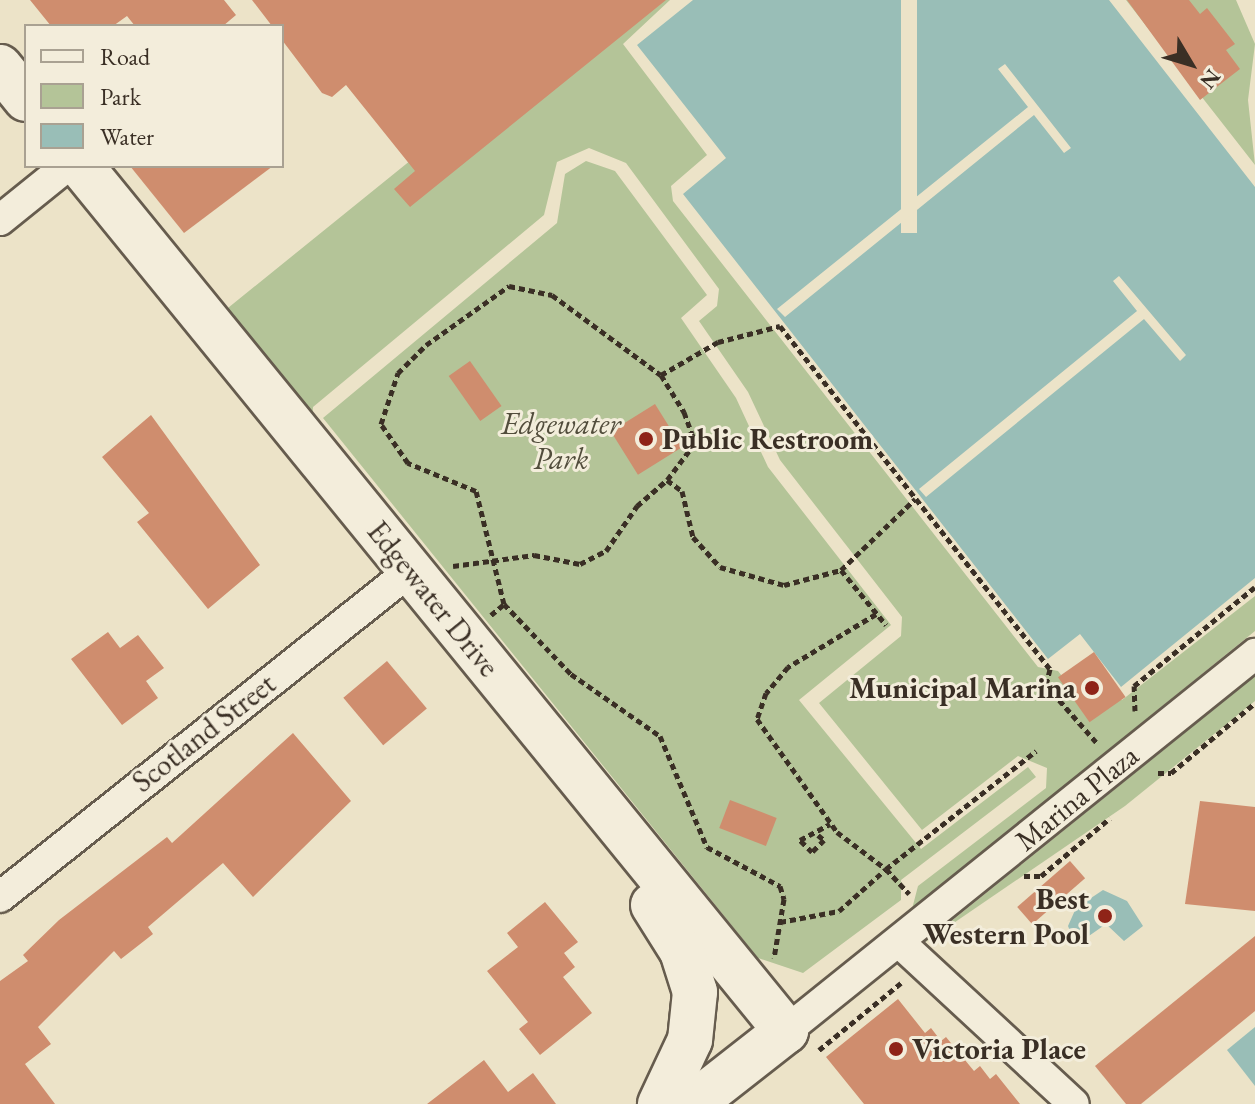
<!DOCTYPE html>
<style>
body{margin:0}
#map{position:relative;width:1255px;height:1104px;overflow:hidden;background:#ece3c8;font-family:"EB Garamond",serif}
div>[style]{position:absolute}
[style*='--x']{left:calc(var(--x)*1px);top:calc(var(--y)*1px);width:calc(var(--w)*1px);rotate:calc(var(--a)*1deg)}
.green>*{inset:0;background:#b4c498}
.water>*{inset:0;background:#99beb7}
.pier>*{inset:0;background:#ece3c8;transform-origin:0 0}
.building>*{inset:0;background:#cf8d6e;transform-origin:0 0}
.path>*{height:5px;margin-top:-2.5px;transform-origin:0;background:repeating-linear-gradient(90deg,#3a2f25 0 6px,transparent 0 10px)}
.roads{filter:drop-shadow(2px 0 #665c4e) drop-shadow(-2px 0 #665c4e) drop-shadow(0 2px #665c4e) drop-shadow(0 -2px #665c4e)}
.street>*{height:30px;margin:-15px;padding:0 15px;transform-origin:15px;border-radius:15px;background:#f3eddb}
.secondary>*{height:44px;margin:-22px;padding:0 22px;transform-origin:22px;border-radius:22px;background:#f3eddb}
.dots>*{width:22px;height:22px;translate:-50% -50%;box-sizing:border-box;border:4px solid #f3eddb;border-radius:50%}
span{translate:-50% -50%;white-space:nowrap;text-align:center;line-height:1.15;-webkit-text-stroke:6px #f3eddb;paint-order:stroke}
.park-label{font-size:30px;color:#524d3c;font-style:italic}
.poi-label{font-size:30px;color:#3a2f25;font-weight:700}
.left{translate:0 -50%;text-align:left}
.right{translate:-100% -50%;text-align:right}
.street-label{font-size:30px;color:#3a2f25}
.legend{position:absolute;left:24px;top:24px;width:260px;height:144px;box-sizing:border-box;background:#f3eddb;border:2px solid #a9a192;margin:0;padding:10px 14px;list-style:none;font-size:24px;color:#3a2f25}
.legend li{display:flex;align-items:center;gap:16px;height:40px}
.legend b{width:40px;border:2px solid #a9a192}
.north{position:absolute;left:1151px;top:24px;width:80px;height:80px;-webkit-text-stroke:6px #f3eddb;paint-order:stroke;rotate:128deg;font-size:22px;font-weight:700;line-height:32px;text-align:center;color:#3a2f25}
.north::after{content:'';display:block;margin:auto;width:28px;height:36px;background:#3a2f25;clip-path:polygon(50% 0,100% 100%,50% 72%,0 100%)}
</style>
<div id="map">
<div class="green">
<div style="clip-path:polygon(609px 0,670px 0,623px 44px,707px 155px,671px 186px,673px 201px,1038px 667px,1058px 671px,1081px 701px,1122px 700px,1255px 596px,1255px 631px,912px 909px,918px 886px,1046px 788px,1047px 768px,1018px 756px,922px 830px,819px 703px,901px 636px,902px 617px,780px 460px,748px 392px,699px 321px,717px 306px,719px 289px,626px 163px,589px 148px,557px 162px,544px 215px,313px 407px,312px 423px,223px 312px)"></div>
<div style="clip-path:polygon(1126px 0,1236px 0,1255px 44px,1248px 100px,1255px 165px)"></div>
<div style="clip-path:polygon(586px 161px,615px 171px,707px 295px,681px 318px,736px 398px,768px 467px,891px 625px,799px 700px,921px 849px,1028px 767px,1036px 777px,901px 880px,901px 900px,803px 973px,758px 958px,323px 418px,557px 223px,565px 174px)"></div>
<div style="clip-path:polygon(1255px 676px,1255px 701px,1125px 806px,923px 944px)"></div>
</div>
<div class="water">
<div style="clip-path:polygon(693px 0,1109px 0,1255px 187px,1255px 578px,1121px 687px,1080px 634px,1048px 659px,683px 194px,726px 158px,637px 45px)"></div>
<div style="clip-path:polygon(1103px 890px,1127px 901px,1143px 926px,1124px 941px,1106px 924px,1086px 938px,1072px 936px,1068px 926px,1076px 908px)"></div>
<div style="clip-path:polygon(1255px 1027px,1255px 1086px,1227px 1050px)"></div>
</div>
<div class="pier">
<div style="left:901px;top:0;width:16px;height:233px"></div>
<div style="clip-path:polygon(1005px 64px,1071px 148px,1064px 153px,1034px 115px,785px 317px,777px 309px,1028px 107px,998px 69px)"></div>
<div style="clip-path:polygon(1119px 276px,1186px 355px,1180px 361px,1144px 319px,926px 497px,919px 489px,1137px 311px,1113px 281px)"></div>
</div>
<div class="building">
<div style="clip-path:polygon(30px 0,224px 0,236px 15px,223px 26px,135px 26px,127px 16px,113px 26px,51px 26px)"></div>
<div style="clip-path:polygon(252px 0,666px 0,410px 207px,394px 189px,415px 171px,346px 85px,332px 97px,322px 93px,282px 40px,282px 26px,272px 26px)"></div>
<div style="clip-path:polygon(1127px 0,1189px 0,1200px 14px,1207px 8px,1235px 44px,1226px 50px,1240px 69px,1200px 100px)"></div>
<div style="clip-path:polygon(130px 166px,273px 166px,184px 233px)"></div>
<div style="left:470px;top:361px;width:55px;height:26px;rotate:55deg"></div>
<div style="left:655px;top:404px;width:51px;height:52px;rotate:58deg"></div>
<div style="clip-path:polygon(151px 415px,260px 565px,208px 609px,137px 522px,149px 513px,102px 457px)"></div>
<div style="clip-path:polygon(108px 632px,120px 648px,138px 635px,164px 668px,146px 681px,158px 698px,122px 725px,71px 659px)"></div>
<div style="left:1094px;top:652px;width:55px;height:44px;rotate:55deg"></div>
<div style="left:387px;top:661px;width:62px;height:57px;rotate:50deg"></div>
<div style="clip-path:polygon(293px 733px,351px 801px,253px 897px,223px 863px,148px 927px,153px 934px,121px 959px,114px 951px,38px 1027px,51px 1044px,25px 1064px,55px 1104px,0 1104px,0 981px,28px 961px,23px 955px,59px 920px,167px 837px,172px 843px)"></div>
<div style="left:730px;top:800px;width:50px;height:30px;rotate:21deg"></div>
<div style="clip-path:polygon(1200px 801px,1255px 807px,1255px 911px,1185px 904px)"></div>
<div style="left:1070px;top:861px;width:23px;height:70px;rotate:49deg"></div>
<div style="clip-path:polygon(545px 902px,578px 942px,564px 953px,575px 967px,563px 977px,592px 1013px,540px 1055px,519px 1029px,528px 1022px,487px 971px,518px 947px,507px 933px)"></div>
<div style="clip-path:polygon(1255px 936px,1255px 1011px,1141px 1104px,1126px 1104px,1095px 1066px)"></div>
<div style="clip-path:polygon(898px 999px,925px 1033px,931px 1028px,941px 1041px,946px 1037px,974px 1071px,980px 1066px,990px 1079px,996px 1074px,1020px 1104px,864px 1104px,826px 1057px)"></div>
<div style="clip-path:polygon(484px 1060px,508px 1092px,533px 1073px,556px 1104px,427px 1104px)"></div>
</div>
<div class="path">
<div style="--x:661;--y:375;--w:66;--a:-30.1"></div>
<div style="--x:718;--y:342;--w:64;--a:-14.5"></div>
<div style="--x:780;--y:326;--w:437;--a:51.8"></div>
<div style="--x:1050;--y:669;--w:16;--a:104"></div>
<div style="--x:1046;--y:685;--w:76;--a:48.7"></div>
<div style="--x:453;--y:566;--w:82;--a:-7.7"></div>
<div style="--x:534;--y:555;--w:47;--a:11.1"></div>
<div style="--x:580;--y:564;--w:29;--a:-27"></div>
<div style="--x:606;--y:551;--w:55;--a:-55.4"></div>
<div style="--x:637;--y:506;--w:40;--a:-41"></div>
<div style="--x:667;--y:480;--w:19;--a:36"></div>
<div style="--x:682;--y:491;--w:47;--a:76.6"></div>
<div style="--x:693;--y:537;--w:40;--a:48"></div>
<div style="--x:720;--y:567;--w:66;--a:15.7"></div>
<div style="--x:784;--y:585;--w:59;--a:-14.7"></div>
<div style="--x:841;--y:570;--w:71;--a:50.7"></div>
<div style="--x:841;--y:570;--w:103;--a:-43.8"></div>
<div style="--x:504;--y:604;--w:97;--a:46.3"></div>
<div style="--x:571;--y:674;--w:108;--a:34.9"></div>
<div style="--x:660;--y:736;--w:121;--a:67.1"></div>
<div style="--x:707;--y:847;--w:83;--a:28.1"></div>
<div style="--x:780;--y:886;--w:14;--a:73"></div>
<div style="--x:784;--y:899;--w:60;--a:99.6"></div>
<div style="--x:876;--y:614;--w:103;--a:148.9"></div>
<div style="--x:788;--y:667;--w:34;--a:130"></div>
<div style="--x:766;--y:693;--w:28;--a:109"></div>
<div style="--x:757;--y:719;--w:138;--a:54.7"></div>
<div style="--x:837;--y:832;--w:61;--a:37.1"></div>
<div style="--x:886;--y:869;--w:191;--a:-38.2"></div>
<div style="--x:491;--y:615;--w:17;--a:-40"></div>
<div style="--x:504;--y:604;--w:116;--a:-103.9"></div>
<div style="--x:476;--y:491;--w:74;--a:-157.6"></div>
<div style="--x:408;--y:463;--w:47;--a:-124.7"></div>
<div style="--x:381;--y:424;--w:54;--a:-71.6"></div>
<div style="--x:398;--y:373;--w:40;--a:-45"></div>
<div style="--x:426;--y:345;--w:102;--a:-35.4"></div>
<div style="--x:509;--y:286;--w:44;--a:11.8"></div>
<div style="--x:552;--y:295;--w:135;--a:36.3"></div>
<div style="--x:661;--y:375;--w:44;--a:58.1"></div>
<div style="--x:684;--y:412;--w:33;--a:70"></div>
<div style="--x:695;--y:443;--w:46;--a:127.1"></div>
<div style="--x:1135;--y:711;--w:25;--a:-92"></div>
<div style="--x:1134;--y:686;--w:156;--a:-39.3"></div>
<div style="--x:1158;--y:773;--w:13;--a:0"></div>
<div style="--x:1171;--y:773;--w:109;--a:-39.8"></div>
<div style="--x:818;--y:835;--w:8;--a:40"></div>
<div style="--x:824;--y:840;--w:17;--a:135"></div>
<div style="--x:812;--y:852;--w:17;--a:-135"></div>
<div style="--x:800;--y:840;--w:34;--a:-28"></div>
<div style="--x:1024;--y:876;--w:17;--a:0"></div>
<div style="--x:1041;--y:876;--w:90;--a:-40"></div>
<div style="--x:780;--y:922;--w:60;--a:-10.6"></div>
<div style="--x:839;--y:911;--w:63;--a:-41.8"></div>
<div style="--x:886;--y:869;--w:34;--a:47"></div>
<div style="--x:819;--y:1050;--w:106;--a:-39.3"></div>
</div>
<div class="roads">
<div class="street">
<div style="--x:0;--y:220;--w:86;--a:-38.9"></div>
<div style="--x:0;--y:897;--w:524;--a:-38.49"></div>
<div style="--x:899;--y:942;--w:238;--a:42.8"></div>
<div style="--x:786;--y:1031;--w:602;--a:-38.79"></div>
</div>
<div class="secondary">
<div style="--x:0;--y:67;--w:41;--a:50.9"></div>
<div style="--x:81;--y:166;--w:1116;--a:50.82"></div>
<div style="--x:786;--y:1031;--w:118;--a:141.9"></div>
<div style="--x:653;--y:905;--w:54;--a:57.8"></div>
<div style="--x:682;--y:951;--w:43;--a:72.4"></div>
<div style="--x:695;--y:992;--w:48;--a:95.9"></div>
<div style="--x:690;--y:1040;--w:71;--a:115.1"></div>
</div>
</div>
<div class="dots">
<div style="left:646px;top:439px;background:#8f2418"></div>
<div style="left:1092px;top:688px;background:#8f2418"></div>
<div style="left:1105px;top:916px;background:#8f2418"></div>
<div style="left:896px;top:1049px;background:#8f2418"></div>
</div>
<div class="park-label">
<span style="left:561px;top:441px">Edgewater<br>Park</span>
</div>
<div class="poi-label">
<span class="left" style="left:662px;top:439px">Public Restroom</span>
<span class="right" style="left:1076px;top:688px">Municipal Marina</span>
<span class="right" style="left:1089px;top:916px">Best<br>Western Pool</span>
<span class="left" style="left:912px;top:1049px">Victoria Place</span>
</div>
<div class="street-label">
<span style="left:433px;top:599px;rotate:51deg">Edgewater Drive</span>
<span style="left:204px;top:733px;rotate:-38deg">Scotland Street</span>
<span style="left:1077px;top:798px;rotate:-39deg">Marina Plaza</span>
</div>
<ul class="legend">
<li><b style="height:10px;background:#f3eddb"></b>Road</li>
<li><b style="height:22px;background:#b4c498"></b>Park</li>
<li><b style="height:22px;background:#99beb7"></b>Water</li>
</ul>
<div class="north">N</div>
</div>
